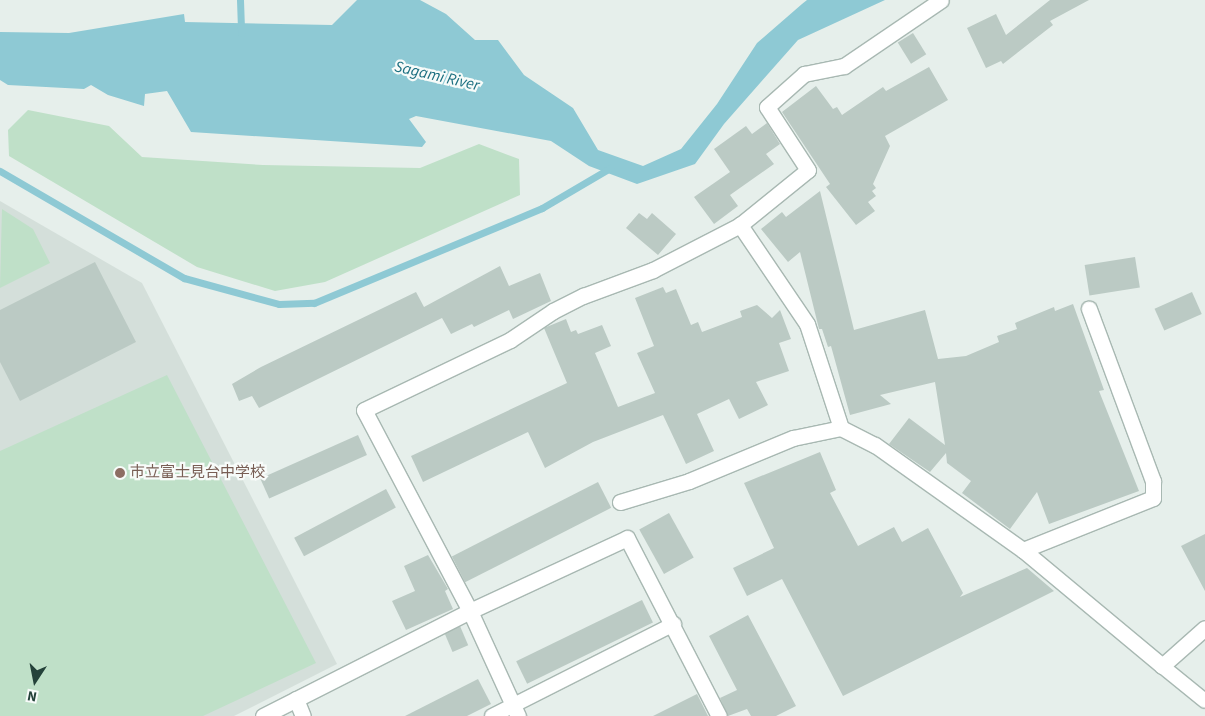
<!DOCTYPE html>
<meta charset="utf-8">
<style>
body{margin:0}
#map{position:relative;width:1205px;height:716px;overflow:hidden;background:#e6efeb;font-family:"Source Sans 3","Noto Sans JP",sans-serif}
div>[style]{position:absolute}
[style*='--x']{left:calc(var(--x)*1px);top:calc(var(--y)*1px);width:calc(var(--w)*1px);rotate:calc(var(--a)*1deg)}
.built>*{inset:0;background:#d4dfda}
.green>*{inset:0;background:#bfe0c8}
.water>*{inset:0;background:#8ec9d4}
.stream>*{height:7px;margin:-3.5px;padding:0 3.5px;transform-origin:3.5px;border-radius:3.5px;background:#8ec9d4}
.building>*{inset:0;background:#bbcac4;transform-origin:0 0}
.roads{filter:drop-shadow(1px 0 #a8b8b2) drop-shadow(-1px 0 #a8b8b2) drop-shadow(0 1px #a8b8b2) drop-shadow(0 -1px #a8b8b2)}
.service>*{height:14px;margin:-7px;padding:0 7px;transform-origin:7px;border-radius:7px;background:#fff}
.minor>*{height:15px;margin:-7.5px;padding:0 7.5px;transform-origin:7.5px;border-radius:7.5px;background:#fff}
.dots>*{width:14px;height:14px;translate:-50% -50%;box-sizing:border-box;border:2px solid #f7fbf9;border-radius:50%}
span{translate:-50% -50%;white-space:nowrap;text-align:center;line-height:1.15;-webkit-text-stroke:4.5px #f7fbf9;paint-order:stroke}
.education-label{font-size:15px;color:#785e54}
.left{translate:0 -50%;text-align:left}
.water-label{font-size:16px;color:#1c6f80;font-style:italic}
.north{position:absolute;left:10px;top:656px;width:50px;height:50px;-webkit-text-stroke:4px #f7fbf9;paint-order:stroke;rotate:191deg;font-size:14px;font-weight:700;line-height:20px;text-align:center;color:#24423a}
.north::after{content:'';display:block;margin:auto;width:18px;height:22px;background:#24423a;clip-path:polygon(50% 0,100% 100%,50% 72%,0 100%)}
</style>
<div id="map">
<div class="built">
<div style="clip-path:polygon(0 201px,142px 283px,337px 664px,234px 716px,0 716px)"></div>
</div>
<div class="green">
<div style="clip-path:polygon(28px 110px,109px 126px,142px 157px,263px 165px,420px 168px,479px 144px,519px 159px,520px 195px,325px 282px,275px 291px,197px 267px,9px 156px,8px 130px)"></div>
<div style="clip-path:polygon(2px 209px,33px 229px,50px 263px,0 288px)"></div>
<div style="clip-path:polygon(167px 375px,316px 663px,203px 716px,0 716px,0 451px)"></div>
</div>
<div class="water">
<div style="clip-path:polygon(357px 0,420px 0,446px 14px,475px 40px,498px 40px,524px 75px,573px 108px,598px 150px,643px 166px,681px 149px,717px 104px,757px 43px,802px 4px,807px 0,885px 0,798px 40px,724px 124px,695px 164px,637px 184px,589px 166px,551px 141px,416px 116px,409px 119px,426px 142px,422px 147px,191px 132px,167px 91px,145px 94px,144px 106px,108px 95px,91px 85px,84px 89px,8px 85px,0 80px,0 32px,69px 33px,184px 14px,185px 22px,332px 25px)"></div>
</div>
<div class="stream">
<div style="--x:240;--y:0;--w:33;--a:88"></div>
<div style="--x:0;--y:171;--w:213;--a:30.2"></div>
<div style="--x:184;--y:278;--w:98;--a:15.3"></div>
<div style="--x:279;--y:304;--w:35;--a:-2"></div>
<div style="--x:314;--y:303;--w:247;--a:-22.6"></div>
<div style="--x:542;--y:208;--w:79;--a:-30.5"></div>
</div>
<div class="building">
<div style="clip-path:polygon(1050px 0,1089px 0,1050px 21px,1053px 25px,1003px 64px,1001px 61px,986px 68px,967px 28px,996px 14px,1006px 35px)"></div>
<div style="left:913px;top:33px;width:25px;height:18px;rotate:58deg"></div>
<div style="clip-path:polygon(929px 67px,948px 100px,885px 136px,890px 146px,873px 184px,876px 188px,872px 191px,876px 196px,868px 202px,875px 211px,856px 225px,826px 187px,830px 184px,782px 112px,816px 86px,833px 109px,837px 107px,842px 115px,883px 87px,886px 91px)"></div>
<div style="clip-path:polygon(767px 123px,780px 144px,766px 154px,774px 164px,730px 195px,738px 206px,714px 224px,694px 197px,730px 172px,714px 149px,746px 126px,752px 134px)"></div>
<div style="clip-path:polygon(820px 191px,854px 330px,925px 310px,938px 359px,966px 356px,999px 342px,997px 336px,1017px 329px,1015px 323px,1054px 307px,1055px 311px,1073px 304px,1104px 390px,1099px 391px,1139px 491px,1049px 524px,1037px 492px,1010px 529px,962px 493px,971px 481px,947px 463px,946px 453px,930px 472px,889px 444px,909px 418px,945px 445px,935px 382px,880px 395px,891px 404px,850px 415px,831px 346px,828px 347px,822px 329px,819px 329px,800px 252px,788px 262px,761px 229px,782px 212px,786px 217px)"></div>
<div style="clip-path:polygon(639px 213px,647px 219px,652px 213px,676px 234px,658px 255px,626px 228px)"></div>
<div style="left:1135px;top:257px;width:31px;height:51px;rotate:81deg"></div>
<div style="clip-path:polygon(95px 262px,136px 342px,20px 401px,0 362px,0 310px)"></div>
<div style="clip-path:polygon(500px 266px,509px 286px,540px 273px,551px 301px,513px 319px,509px 310px,474px 327px,472px 324px,451px 334px,442px 318px,259px 408px,252px 396px,239px 401px,232px 384px,261px 367px,416px 292px,424px 307px)"></div>
<div style="clip-path:polygon(663px 287px,666px 293px,676px 289px,691px 325px,698px 322px,702px 332px,742px 317px,740px 311px,757px 305px,772px 318px,780px 310px,791px 339px,779px 343px,789px 371px,756px 382px,768px 405px,739px 419px,729px 399px,697px 414px,714px 451px,686px 464px,663px 415px,593px 442px,545px 468px,528px 432px,423px 482px,411px 456px,567px 383px,544px 328px,566px 319px,571px 332px,576px 330px,578px 334px,602px 325px,611px 346px,595px 353px,618px 407px,655px 393px,637px 353px,654px 346px,635px 298px)"></div>
<div style="left:1192px;top:292px;width:24px;height:41px;rotate:66deg"></div>
<div style="left:358px;top:435px;width:22px;height:107px;rotate:66deg"></div>
<div style="clip-path:polygon(820px 452px,836px 490px,830px 493px,858px 546px,894px 527px,902px 542px,928px 528px,963px 593px,960px 597px,1027px 568px,1054px 591px,843px 696px,782px 579px,747px 596px,733px 568px,774px 548px,744px 483px)"></div>
<div style="left:598px;top:482px;width:29px;height:164px;rotate:63deg"></div>
<div style="left:386px;top:489px;width:21px;height:104px;rotate:62deg"></div>
<div style="left:669px;top:513px;width:51px;height:34px;rotate:61deg"></div>
<div style="clip-path:polygon(1205px 534px,1205px 591px,1181px 546px)"></div>
<div style="clip-path:polygon(428px 555px,448px 589px,445px 591px,453px 609px,406px 630px,392px 601px,415px 591px,404px 566px)"></div>
<div style="left:642px;top:600px;width:25px;height:140px;rotate:64deg"></div>
<div style="clip-path:polygon(748px 615px,796px 706px,776px 716px,751px 716px,747px 709px,728px 716px,720px 698px,737px 690px,709px 636px)"></div>
<div style="left:460px;top:626px;width:21px;height:17px;rotate:67deg"></div>
<div style="clip-path:polygon(478px 679px,491px 704px,467px 716px,405px 716px)"></div>
<div style="clip-path:polygon(697px 694px,708px 716px,653px 716px)"></div>
</div>
<div class="roads">
<div class="service">
<div style="--x:1162;--y:666;--w:55;--a:39.1"></div>
<div style="--x:492;--y:716;--w:204;--a:-26.8"></div>
</div>
<div class="minor">
<div style="--x:841;--y:428;--w:109;--a:-108.1"></div>
<div style="--x:807;--y:324;--w:120;--a:-124.1"></div>
<div style="--x:740;--y:225;--w:87;--a:-39"></div>
<div style="--x:808;--y:170;--w:75;--a:-123.1"></div>
<div style="--x:767;--y:107;--w:50;--a:-41.7"></div>
<div style="--x:804;--y:74;--w:41;--a:-11.3"></div>
<div style="--x:844;--y:66;--w:117;--a:-34.2"></div>
<div style="--x:620;--y:502;--w:72;--a:-16.9"></div>
<div style="--x:689;--y:481;--w:113;--a:-22.5"></div>
<div style="--x:793;--y:438;--w:49;--a:-11.8"></div>
<div style="--x:841;--y:428;--w:38;--a:27"></div>
<div style="--x:875;--y:445;--w:181;--a:35.4"></div>
<div style="--x:1023;--y:550;--w:181;--a:39.8"></div>
<div style="--x:1162;--y:666;--w:57;--a:-41.5"></div>
<div style="--x:1023;--y:550;--w:140;--a:-21.8"></div>
<div style="--x:1153;--y:498;--w:17;--a:-90"></div>
<div style="--x:1153;--y:481;--w:184;--a:-110.4"></div>
<div style="--x:296;--y:699;--w:18;--a:68"></div>
<div style="--x:263;--y:716;--w:232;--a:-26.9"></div>
<div style="--x:470;--y:611;--w:173;--a:-24.9"></div>
<div style="--x:627;--y:538;--w:200;--a:62.7"></div>
<div style="--x:518;--y:716;--w:115;--a:-114.6"></div>
<div style="--x:470;--y:611;--w:227;--a:-117.8"></div>
<div style="--x:364;--y:410;--w:162;--a:-25.6"></div>
<div style="--x:510;--y:340;--w:52;--a:-34"></div>
<div style="--x:553;--y:311;--w:34;--a:-27"></div>
<div style="--x:583;--y:296;--w:75;--a:-20.4"></div>
<div style="--x:653;--y:270;--w:98;--a:-27.3"></div>
</div>
</div>
<div class="dots">
<div style="left:120px;top:473px;background:#8d6e63"></div>
</div>
<div class="education-label">
<span class="left" style="left:130px;top:473px">市立富士見台中学校</span>
</div>
<div class="water-label">
<span style="left:437px;top:76px;rotate:13deg">Sagami River</span>
</div>
<div class="north">N</div>
</div>
